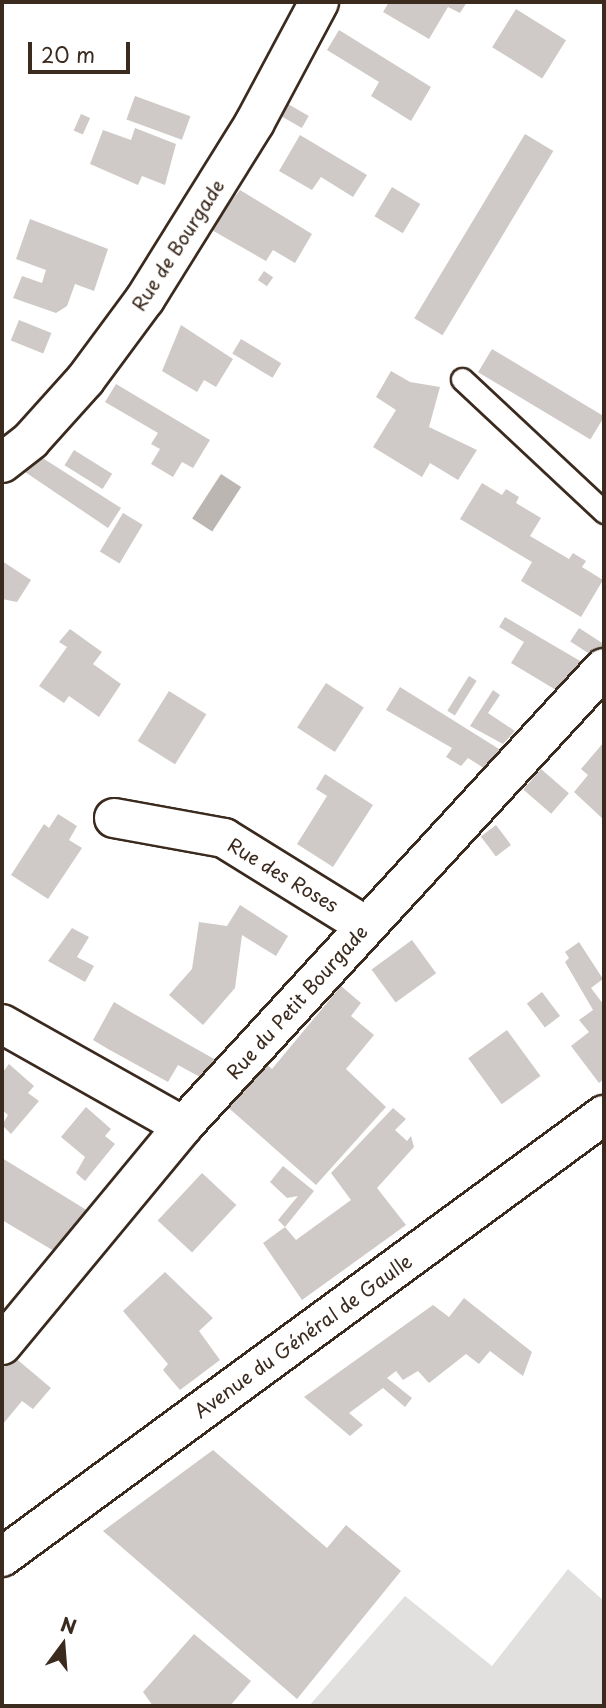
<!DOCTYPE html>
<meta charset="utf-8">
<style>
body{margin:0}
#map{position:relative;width:606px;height:1708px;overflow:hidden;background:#fff;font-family:"Playpen Sans",sans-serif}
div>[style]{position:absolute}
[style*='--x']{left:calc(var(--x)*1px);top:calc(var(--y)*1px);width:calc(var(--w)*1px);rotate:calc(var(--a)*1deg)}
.green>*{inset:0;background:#e2e0de}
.water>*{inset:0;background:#bcb6b3;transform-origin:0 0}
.building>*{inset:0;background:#cfcac7;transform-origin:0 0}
.roads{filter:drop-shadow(2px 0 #3b2a1e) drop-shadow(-2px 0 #3b2a1e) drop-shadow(0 2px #3b2a1e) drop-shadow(0 -2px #3b2a1e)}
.service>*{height:21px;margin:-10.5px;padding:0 10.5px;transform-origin:10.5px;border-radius:10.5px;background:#fff}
.minor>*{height:38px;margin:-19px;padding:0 19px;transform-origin:19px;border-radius:19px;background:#fff}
.secondary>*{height:38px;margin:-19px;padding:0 19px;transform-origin:19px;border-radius:19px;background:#fff}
span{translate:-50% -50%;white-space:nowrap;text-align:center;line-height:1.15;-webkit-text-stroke:7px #fff;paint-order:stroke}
.street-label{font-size:19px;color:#3b2a1e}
.frame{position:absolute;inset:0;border:4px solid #3b2a1e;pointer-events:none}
.north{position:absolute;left:28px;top:1610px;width:70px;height:70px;-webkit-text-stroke:5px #fff;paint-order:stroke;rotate:16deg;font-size:19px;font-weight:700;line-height:28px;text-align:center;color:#3b2a1e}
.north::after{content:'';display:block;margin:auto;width:24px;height:32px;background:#3b2a1e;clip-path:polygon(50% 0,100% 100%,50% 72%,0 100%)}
.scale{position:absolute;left:28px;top:42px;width:102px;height:32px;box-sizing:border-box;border:4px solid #3b2a1e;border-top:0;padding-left:9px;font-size:21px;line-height:24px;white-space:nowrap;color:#3b2a1e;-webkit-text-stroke:5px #fff;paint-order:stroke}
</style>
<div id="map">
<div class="green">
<div style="clip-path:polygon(568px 1569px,604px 1601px,604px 1706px,309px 1706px,405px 1596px,492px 1666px)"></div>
</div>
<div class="water">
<div style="left:221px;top:474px;width:24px;height:53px;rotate:33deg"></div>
</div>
<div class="building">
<div style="clip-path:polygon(389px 2px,467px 2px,460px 13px,448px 7px,429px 39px,383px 12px)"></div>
<div style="left:516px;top:9px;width:59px;height:45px;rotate:32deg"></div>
<div style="clip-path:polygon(339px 30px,431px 87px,411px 121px,371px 96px,379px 82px,327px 50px)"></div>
<div style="left:135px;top:96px;width:59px;height:25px;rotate:20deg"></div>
<div style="left:288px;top:104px;width:24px;height:14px;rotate:30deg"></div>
<div style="left:81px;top:114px;width:10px;height:18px;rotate:24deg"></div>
<div style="clip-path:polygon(135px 128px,176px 144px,165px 185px,142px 176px,138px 185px,90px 164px,103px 130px,131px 140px)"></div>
<div style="left:525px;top:134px;width:33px;height:215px;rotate:31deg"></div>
<div style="clip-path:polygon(300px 135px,367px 175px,353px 197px,321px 177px,312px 190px,279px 171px)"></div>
<div style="left:392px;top:187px;width:33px;height:34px;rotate:31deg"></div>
<div style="clip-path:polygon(240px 190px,312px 234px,295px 263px,273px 250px,266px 261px,210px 229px)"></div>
<div style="clip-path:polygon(30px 219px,108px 249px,94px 291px,75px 284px,67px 306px,56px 313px,13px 298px,22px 276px,42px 283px,46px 270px,16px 259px)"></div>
<div style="left:264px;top:271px;width:11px;height:11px;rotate:34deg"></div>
<div style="left:19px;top:320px;width:35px;height:22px;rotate:22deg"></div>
<div style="clip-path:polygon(181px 325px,233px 359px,216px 387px,204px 380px,197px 392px,162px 371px)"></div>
<div style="left:241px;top:339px;width:47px;height:17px;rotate:31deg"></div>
<div style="left:492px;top:349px;width:131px;height:27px;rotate:31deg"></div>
<div style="clip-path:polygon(391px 371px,410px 382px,440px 387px,429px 427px,477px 450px,458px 480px,430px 463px,422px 477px,373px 447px,396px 410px,376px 397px)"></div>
<div style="clip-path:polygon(116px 384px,210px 440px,193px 468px,182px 462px,173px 477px,151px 464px,160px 449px,151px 444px,158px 433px,105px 402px)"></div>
<div style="left:74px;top:450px;width:45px;height:18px;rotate:32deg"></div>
<div style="clip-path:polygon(41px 457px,121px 508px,108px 528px,25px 472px)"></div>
<div style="clip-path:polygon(482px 483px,502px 495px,506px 489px,519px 497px,516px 503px,541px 518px,530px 536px,569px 559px,573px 553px,586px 561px,582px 567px,603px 580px,581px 617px,521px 581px,532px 562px,460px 519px)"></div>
<div style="left:123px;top:513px;width:23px;height:45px;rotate:31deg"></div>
<div style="clip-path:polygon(2px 561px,31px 580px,17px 602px,2px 599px)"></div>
<div style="clip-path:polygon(505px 617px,587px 665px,561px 693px,511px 663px,524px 642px,499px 627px)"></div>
<div style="left:579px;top:628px;width:30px;height:16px;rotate:33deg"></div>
<div style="clip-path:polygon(70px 629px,102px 652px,93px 664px,121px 684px,99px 717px,69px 696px,64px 703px,39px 686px,67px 647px,59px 642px)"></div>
<div style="left:469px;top:676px;width:9px;height:41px;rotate:32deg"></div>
<div style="left:326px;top:683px;width:45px;height:53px;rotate:33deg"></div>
<div style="clip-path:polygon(400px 687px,507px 754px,490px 772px,468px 758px,461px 766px,446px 757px,452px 748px,386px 710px)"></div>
<div style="clip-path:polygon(493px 690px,500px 695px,488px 713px,515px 731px,503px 744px,470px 726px)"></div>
<div style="left:169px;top:691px;width:44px;height:59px;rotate:32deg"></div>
<div style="clip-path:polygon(604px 742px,604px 820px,574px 792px,588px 775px,581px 769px)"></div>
<div style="left:541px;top:769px;width:37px;height:27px;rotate:41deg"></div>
<div style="clip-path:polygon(325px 774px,373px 805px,333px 867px,297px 844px,327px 796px,316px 789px)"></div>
<div style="clip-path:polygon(58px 814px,77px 826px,69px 840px,82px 848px,48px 899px,11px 875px,44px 824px,49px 828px)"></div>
<div style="left:496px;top:825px;width:25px;height:19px;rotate:53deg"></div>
<div style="clip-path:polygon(240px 905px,288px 936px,276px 956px,242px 935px,235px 988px,203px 1025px,169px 995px,192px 969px,199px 922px,227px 926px)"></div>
<div style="clip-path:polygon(72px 928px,89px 937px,77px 957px,94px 966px,85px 982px,48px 961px)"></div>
<div style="left:412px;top:940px;width:41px;height:50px;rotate:54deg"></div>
<div style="clip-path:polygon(579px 942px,603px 979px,591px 988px,604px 1005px,604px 1079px,599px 1083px,571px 1046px,589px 1032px,579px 1020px,593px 1010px,565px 962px,569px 958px,565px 952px)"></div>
<div style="clip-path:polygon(341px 986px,361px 1003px,351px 1016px,374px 1035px,346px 1069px,386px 1107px,316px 1185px,223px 1103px,261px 1060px,272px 1069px)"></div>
<div style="left:542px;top:992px;width:30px;height:19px;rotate:53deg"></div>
<div style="clip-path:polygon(114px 1002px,129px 1011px,216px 1060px,200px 1077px,178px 1065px,168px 1082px,108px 1049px,93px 1040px)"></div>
<div style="left:507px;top:1030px;width:57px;height:48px;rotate:54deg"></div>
<div style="clip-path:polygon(9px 1064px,34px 1086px,28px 1093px,39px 1101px,11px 1134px,2px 1125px,8px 1115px,2px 1110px,2px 1073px)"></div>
<div style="clip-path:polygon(86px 1107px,111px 1129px,105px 1136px,115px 1144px,85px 1181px,76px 1173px,85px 1157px,61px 1137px)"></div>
<div style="clip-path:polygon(393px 1108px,406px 1119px,395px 1130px,407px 1141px,411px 1136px,414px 1147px,377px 1188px,406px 1225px,302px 1300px,263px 1243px,285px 1227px,296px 1240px,351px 1200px,331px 1173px)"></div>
<div style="clip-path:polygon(2px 1158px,93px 1214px,59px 1254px,2px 1220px)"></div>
<div style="clip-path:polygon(283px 1166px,314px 1191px,285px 1227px,278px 1220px,298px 1196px,287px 1198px,270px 1182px)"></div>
<div style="left:202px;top:1173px;width:47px;height:65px;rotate:43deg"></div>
<div style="clip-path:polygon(165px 1272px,213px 1318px,199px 1331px,220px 1360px,180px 1390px,163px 1370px,168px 1364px,123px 1311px)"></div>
<div style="clip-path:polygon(464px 1298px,532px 1352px,523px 1376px,490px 1351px,479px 1364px,466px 1354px,429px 1383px,418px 1371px,403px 1380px,396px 1371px,387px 1378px,412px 1398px,405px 1407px,383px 1388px,349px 1413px,363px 1425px,350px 1436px,304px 1397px,433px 1305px,449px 1317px)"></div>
<div style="clip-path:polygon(13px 1356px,51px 1388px,33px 1409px,22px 1401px,2px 1425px,2px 1369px)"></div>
<div style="clip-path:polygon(213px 1450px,327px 1548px,346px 1525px,401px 1571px,297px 1699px,103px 1531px)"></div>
<div style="clip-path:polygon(194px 1634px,251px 1681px,230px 1706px,153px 1706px,143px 1692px)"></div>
</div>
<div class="roads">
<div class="service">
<div style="--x:462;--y:379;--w:195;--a:43.1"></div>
</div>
<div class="minor">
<div style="--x:2;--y:463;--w:37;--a:-38"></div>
<div style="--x:31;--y:440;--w:81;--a:-48"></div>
<div style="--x:85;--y:380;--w:101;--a:-53.5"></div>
<div style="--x:145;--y:299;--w:208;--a:-58.1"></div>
<div style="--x:255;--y:122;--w:136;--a:-61.9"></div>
<div style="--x:114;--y:818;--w:112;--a:10.3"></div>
<div style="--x:224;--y:838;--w:167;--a:31.8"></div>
<div style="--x:2;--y:1024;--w:208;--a:29.4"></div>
<div style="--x:2;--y:1345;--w:284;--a:-50.4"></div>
<div style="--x:183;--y:1126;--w:622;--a:-47.41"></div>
</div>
<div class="secondary">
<div style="--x:2;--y:1557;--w:747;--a:-36.29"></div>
</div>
</div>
<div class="street-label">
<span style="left:178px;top:245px;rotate:-57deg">Rue de Bourgade</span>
<span style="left:283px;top:875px;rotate:31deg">Rue des Roses</span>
<span style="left:297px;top:1002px;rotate:-48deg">Rue du Petit Bourgade</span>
<span style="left:303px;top:1336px;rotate:-36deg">Avenue du Général de Gaulle</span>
</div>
<div class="frame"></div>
<div class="north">N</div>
<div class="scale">20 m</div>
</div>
